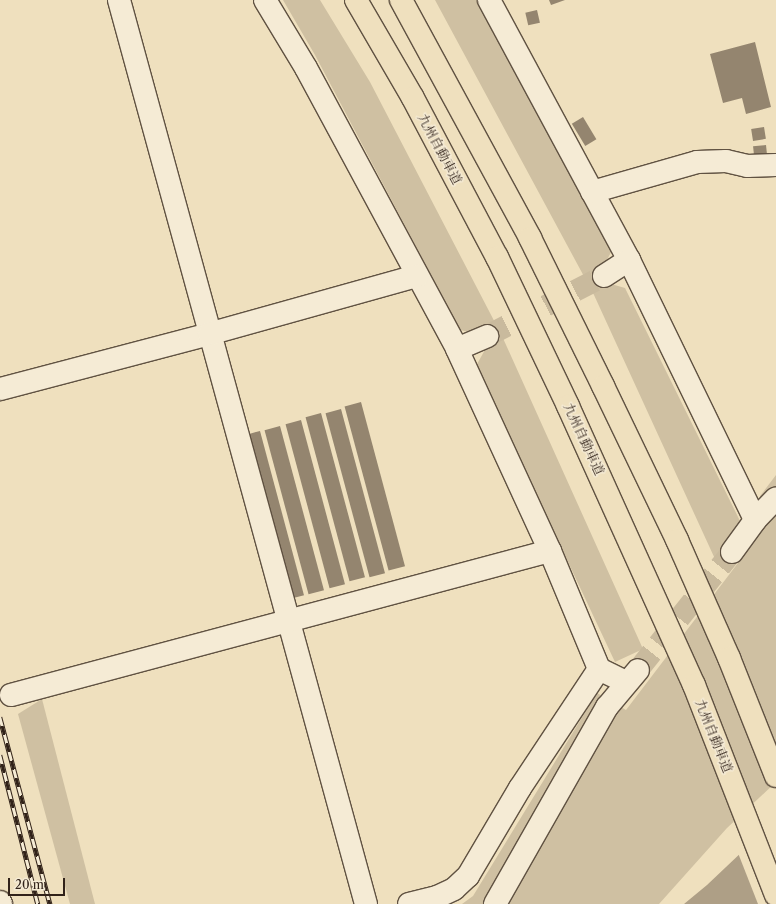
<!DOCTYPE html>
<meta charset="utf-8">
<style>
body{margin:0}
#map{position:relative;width:776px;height:904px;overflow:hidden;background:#efe0be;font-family:"Libre Caslon Text","Noto Serif JP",serif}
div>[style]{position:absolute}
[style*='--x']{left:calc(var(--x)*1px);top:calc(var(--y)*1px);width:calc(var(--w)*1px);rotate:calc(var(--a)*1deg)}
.green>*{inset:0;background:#cfc0a2}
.water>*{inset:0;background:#ae9f86}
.pier>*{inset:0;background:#efe0be}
.building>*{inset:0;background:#94856f;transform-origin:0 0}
.street-tunnel>*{height:22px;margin-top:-11px;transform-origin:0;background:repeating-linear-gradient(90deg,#c9ba9d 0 22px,transparent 0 33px)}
.roads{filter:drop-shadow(1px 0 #605242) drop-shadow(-1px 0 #605242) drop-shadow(0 1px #605242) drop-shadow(0 -1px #605242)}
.street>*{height:22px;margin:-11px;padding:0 11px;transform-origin:11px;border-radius:11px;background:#f5ebd5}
.highway>*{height:22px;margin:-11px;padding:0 11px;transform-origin:11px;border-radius:11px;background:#efe0be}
.rail>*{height:4.5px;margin-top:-2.25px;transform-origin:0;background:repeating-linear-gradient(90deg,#f5ebd5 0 9px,#312219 0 18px);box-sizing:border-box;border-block:1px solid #312219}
span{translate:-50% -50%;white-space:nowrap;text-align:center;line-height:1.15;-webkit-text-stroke:3px #f5ebd5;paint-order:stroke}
.street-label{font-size:13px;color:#312219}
.scale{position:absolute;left:8px;top:878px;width:57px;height:18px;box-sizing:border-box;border:2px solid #312219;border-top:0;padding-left:5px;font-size:12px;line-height:14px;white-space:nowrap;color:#312219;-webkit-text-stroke:3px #f5ebd5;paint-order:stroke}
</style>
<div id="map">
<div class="green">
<div style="clip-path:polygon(283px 0,320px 0,370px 82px,502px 336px,643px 649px,615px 662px,476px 366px,492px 337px,460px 330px,315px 55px)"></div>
<div style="clip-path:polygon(435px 0,476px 0,612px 250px,597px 280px,625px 288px,741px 523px,715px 559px,594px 295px)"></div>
<div style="clip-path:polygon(776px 475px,776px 782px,727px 828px,659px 904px,462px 904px,473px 896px,597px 693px,626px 710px,757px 538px,760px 496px)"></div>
<div style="clip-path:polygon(42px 699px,95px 904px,70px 904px,18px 714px)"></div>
</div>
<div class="water">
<div style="clip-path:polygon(745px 849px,776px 904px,684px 904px,707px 885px)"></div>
</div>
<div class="pier">
<div style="clip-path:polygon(776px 810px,776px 904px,758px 904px,738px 853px)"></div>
</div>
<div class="building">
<div style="clip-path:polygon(549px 0,565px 0,551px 5px)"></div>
<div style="left:537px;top:10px;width:13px;height:12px;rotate:77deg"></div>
<div style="clip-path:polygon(755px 42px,771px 107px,746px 114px,742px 98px,723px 103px,710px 54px)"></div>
<div style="left:583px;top:117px;width:26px;height:13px;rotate:59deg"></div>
<div style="left:764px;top:127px;width:12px;height:13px;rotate:81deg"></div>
<div style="left:766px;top:145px;width:10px;height:13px;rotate:84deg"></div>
<div style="left:361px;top:402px;width:170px;height:17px;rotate:75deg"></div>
<div style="left:341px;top:409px;width:170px;height:16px;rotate:75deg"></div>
<div style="left:321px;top:413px;width:170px;height:16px;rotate:75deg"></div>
<div style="left:301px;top:420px;width:170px;height:16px;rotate:75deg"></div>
<div style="left:280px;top:426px;width:170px;height:16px;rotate:75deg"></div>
<div style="left:260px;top:431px;width:170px;height:16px;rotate:75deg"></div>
</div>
<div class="street-tunnel">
<div style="--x:487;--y:336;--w:131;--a:-27.1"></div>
<div style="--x:638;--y:670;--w:151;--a:-51.5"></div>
</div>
<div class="roads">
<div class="street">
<div style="--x:119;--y:0;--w:937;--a:74.72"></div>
<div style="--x:265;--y:0;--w:79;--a:58.9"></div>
<div style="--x:306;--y:68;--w:319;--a:61.7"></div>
<div style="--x:457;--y:349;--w:222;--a:65.3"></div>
<div style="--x:550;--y:551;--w:128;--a:67.4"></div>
<div style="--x:599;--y:669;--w:30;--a:26"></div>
<div style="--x:489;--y:0;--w:295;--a:61.7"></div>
<div style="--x:629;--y:260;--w:289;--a:64.1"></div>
<div style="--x:592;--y:192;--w:109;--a:-15.9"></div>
<div style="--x:697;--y:162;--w:29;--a:-2"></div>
<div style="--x:726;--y:161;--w:22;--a:13"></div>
<div style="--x:747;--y:166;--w:29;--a:-2"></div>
<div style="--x:604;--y:276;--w:30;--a:-33"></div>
<div style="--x:457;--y:349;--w:33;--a:-23"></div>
<div style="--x:0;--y:389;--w:216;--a:-14.7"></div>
<div style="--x:209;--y:334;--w:216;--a:-15.6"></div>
<div style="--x:732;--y:552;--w:39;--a:-54"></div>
<div style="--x:755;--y:520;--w:30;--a:-46"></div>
<div style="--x:11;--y:695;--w:558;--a:-14.96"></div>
<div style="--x:0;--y:902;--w:2;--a:63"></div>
<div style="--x:409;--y:904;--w:29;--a:-14"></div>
<div style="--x:437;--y:897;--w:19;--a:-25"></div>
<div style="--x:454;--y:889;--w:19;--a:-43"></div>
<div style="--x:468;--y:876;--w:102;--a:-59.4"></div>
<div style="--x:520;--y:788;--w:143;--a:-56.4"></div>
<div style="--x:495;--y:904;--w:227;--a:-60.4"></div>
<div style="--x:607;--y:707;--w:48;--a:-50"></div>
</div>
<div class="highway">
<div style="--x:356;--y:0;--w:113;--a:59.8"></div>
<div style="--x:413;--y:98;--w:180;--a:62.2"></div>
<div style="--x:497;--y:257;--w:165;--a:64.5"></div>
<div style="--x:568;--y:406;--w:306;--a:65.7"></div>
<div style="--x:694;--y:685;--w:225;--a:68.7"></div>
<div style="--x:401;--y:0;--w:271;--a:61.5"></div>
<div style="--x:530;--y:238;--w:165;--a:63.7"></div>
<div style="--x:603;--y:386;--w:171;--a:64.3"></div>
<div style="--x:677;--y:540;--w:129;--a:66.2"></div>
<div style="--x:729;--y:658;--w:127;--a:68.3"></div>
</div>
</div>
<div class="rail">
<div style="--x:0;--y:717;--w:194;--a:75"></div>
<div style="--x:0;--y:755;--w:154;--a:75.7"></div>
</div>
<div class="street-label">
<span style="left:440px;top:149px;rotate:62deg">九州自動車道</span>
<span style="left:584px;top:439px;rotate:65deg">九州自動車道</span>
<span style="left:714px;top:736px;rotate:68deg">九州自動車道</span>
</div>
<div class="scale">20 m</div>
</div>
